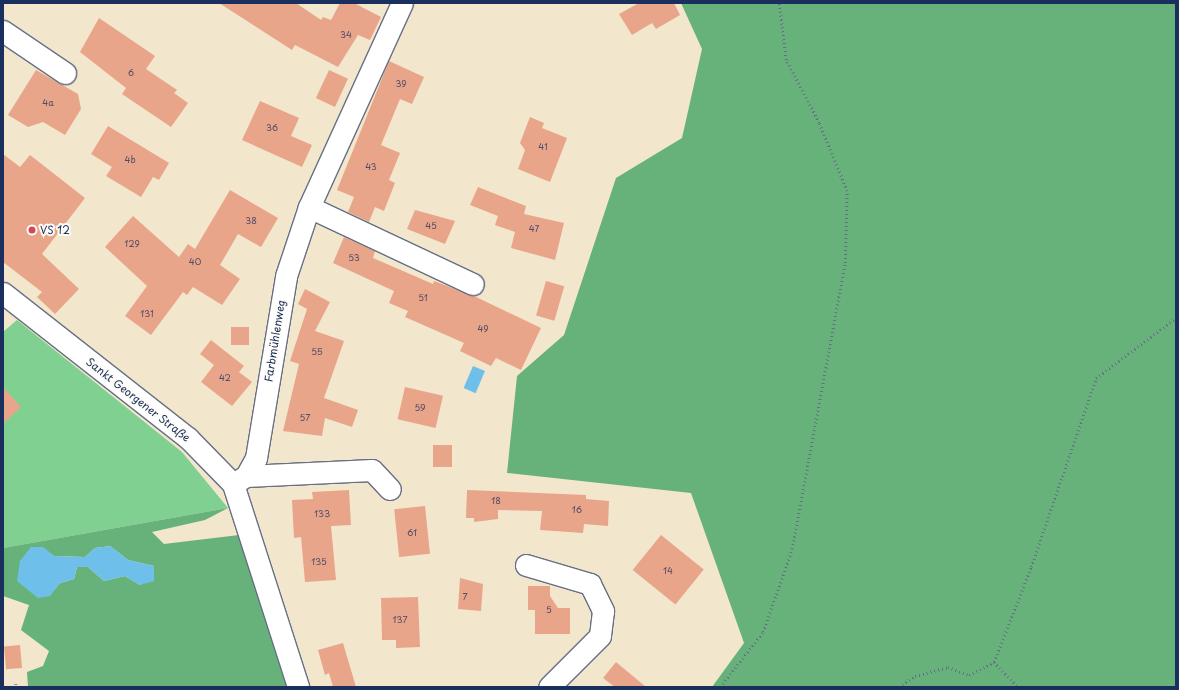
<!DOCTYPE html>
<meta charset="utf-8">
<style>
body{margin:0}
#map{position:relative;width:1179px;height:690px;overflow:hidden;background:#f2e6cc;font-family:"Playpen Sans",sans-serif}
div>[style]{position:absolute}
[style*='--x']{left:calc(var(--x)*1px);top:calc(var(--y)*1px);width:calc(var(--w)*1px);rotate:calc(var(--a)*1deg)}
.green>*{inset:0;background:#7fd091}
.forest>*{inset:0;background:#67b27b}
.water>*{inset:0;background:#6ec0ea;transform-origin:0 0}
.building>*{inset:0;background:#e9a589;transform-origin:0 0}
.path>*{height:2.5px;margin-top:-1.25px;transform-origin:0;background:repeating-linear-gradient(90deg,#666f84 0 1px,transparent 0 4px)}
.roads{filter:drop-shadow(1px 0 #666f84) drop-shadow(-1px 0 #666f84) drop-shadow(0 1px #666f84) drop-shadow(0 -1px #666f84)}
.minor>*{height:21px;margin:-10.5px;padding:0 10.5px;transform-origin:10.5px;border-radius:10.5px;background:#fff}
.dots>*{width:11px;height:11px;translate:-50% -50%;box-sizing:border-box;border:2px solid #fdfcf7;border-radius:50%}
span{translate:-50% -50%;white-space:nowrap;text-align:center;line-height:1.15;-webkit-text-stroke:4px #fdfcf7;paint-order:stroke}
.number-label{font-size:9px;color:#4e4c69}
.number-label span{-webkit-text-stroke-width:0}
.poi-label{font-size:11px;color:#1b2f5e}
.left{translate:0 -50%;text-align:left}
.street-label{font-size:11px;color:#1b2f5e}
.frame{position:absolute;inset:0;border:4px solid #1b2f5e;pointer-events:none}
</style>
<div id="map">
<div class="green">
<div style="clip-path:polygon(17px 320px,182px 452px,228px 508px,3px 548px,3px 332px)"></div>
</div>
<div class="forest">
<div style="clip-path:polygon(681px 3px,1176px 3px,1176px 687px,712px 687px,744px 643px,691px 493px,507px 473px,517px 376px,564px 335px,616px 178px,682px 138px,702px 49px)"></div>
<div style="clip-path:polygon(evenodd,228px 508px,205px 520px,152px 532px,164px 544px,239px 535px,292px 687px,28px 687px,27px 672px,43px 666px,49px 651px,21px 630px,29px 605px,3px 596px,3px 548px,228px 508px,110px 546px,128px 560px,154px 566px,140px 585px,125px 576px,104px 581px,88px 567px,77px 567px,74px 579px,60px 583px,50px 595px,20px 561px,43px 548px,54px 556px,85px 557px,95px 548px,110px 546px)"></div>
</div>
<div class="water">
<div style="left:473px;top:366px;width:13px;height:24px;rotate:23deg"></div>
<div style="clip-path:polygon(110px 546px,128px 560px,154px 566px,154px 581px,140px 585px,125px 576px,104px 581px,88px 567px,77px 567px,74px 579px,60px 583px,50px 596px,38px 598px,17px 581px,20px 561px,31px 547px,43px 547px,54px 556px,85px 557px,95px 548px)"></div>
</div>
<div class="building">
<div style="clip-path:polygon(219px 3px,296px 3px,321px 20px,323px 17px,331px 20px,340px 3px,354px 3px,381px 17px,370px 40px,358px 35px,338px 67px,295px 45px,292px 50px)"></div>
<div style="clip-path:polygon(639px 3px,674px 3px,680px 15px,656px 29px,652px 23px,632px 35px,619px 14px)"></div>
<div style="clip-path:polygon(99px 18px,155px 56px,146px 69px,177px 90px,174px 93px,188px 103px,171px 127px,122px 94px,126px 88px,80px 52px)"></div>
<div style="clip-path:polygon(389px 61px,424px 77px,412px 104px,400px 99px,381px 145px,400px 153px,389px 180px,395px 183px,384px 211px,375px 207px,369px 222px,348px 212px,354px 197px,337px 190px)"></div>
<div style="clip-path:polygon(36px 70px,78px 94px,81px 109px,65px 135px,43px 122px,28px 127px,8px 115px)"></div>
<div style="left:329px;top:70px;width:21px;height:31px;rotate:25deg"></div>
<div style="clip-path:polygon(260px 101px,299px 118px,291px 136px,312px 145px,302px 167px,242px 140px)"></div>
<div style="clip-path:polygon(530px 117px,544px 123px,542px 128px,567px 138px,550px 182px,518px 169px,525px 150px,520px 143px)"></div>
<div style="clip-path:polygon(108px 126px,169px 163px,159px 180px,153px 177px,141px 197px,106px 176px,112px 167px,91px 154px)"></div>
<div style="clip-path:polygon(3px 154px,20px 167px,30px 155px,85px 198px,42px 254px,79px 289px,55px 314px,37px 297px,42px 292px,3px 262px)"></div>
<div style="clip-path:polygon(478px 187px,526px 206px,524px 214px,564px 223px,555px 260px,511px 248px,515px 232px,495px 225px,498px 216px,470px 205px)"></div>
<div style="clip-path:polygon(230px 190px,278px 218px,261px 247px,238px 234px,220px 265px,240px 279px,222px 305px,193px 287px,187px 295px,183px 292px,151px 335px,125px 316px,147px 286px,105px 247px,133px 216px,179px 257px,188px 244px,195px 249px)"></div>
<div style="clip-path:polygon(415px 210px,455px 221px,445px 244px,407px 229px)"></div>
<div style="clip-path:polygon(344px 237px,375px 251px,373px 258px,433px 284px,434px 281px,474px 296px,541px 328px,521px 370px,496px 358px,491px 366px,460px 351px,464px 343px,405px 317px,408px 311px,389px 303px,394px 291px,333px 263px)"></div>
<div style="left:546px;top:281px;width:19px;height:36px;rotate:16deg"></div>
<div style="clip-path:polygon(305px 289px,330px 302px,315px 331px,344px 341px,324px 398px,358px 410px,352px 427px,325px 418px,322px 436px,283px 431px,299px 364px,290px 361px,307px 309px,298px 304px)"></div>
<div style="left:231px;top:327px;width:18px;height:18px"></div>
<div style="clip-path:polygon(211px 340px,244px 366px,239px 372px,252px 382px,232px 406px,201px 382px,214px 365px,200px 354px)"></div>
<div style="clip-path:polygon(3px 387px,21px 407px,3px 424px)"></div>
<div style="left:405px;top:387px;width:39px;height:33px;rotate:13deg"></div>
<div style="left:433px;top:445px;width:19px;height:22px"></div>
<div style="clip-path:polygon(349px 490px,351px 525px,331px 526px,336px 580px,305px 582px,301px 537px,294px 538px,292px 500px,313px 499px,312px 492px)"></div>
<div style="clip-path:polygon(467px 490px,586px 495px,586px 499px,609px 501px,608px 526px,584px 524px,583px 533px,540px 530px,542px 511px,498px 510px,498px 519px,474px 522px,474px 518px,466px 518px)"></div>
<div style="left:425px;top:506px;width:48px;height:31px;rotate:84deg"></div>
<div style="left:661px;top:535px;width:55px;height:45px;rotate:39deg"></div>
<div style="clip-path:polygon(460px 578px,483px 584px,481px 611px,458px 609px)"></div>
<div style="clip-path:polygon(528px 586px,550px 586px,550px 596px,558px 608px,570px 608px,570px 634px,535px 634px,535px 610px,528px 610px)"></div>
<div style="clip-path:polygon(418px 597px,420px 647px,396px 648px,396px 640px,382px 640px,381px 598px)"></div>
<div style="clip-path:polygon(343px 643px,356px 687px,333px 687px,329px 673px,325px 675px,318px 650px)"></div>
<div style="left:20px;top:645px;width:23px;height:16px;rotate:85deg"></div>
<div style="clip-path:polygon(616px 662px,646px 687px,615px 687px,603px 678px)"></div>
</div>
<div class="path">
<div style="--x:994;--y:662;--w:35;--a:46"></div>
<div style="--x:16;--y:684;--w:3;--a:90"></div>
<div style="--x:720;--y:687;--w:70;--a:-52"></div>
<div style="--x:763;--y:632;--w:88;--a:-70.7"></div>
<div style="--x:792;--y:549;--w:291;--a:-79.5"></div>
<div style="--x:845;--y:263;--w:72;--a:-88.4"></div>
<div style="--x:847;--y:191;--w:74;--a:-112.4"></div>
<div style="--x:819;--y:123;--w:71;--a:-117.6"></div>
<div style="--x:786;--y:60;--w:57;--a:-97"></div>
<div style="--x:899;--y:687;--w:19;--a:-35"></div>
<div style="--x:915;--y:676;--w:34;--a:-15"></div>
<div style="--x:948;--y:667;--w:22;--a:21"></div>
<div style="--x:969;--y:675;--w:28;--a:-27"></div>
<div style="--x:994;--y:662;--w:102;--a:-68.7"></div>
<div style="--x:1031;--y:567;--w:200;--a:-71"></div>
<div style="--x:1096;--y:378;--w:100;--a:-36.9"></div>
</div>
<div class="roads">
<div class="minor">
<div style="--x:3;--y:31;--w:75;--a:34.1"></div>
<div style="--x:309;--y:207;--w:181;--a:25.2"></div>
<div style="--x:3;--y:293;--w:235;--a:38.1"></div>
<div style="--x:188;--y:438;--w:64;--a:45.6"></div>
<div style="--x:233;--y:484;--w:213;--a:72.2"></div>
<div style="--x:246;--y:476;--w:126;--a:-2.7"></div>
<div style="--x:372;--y:470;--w:26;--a:47"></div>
<div style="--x:233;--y:484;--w:15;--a:-32"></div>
<div style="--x:246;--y:476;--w:21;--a:-61"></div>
<div style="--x:256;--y:458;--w:184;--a:-80.6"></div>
<div style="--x:286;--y:276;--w:73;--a:-71.6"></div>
<div style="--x:309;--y:207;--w:224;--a:-65.5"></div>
<div style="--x:526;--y:565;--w:67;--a:16.5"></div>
<div style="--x:590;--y:584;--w:30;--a:64"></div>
<div style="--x:603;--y:611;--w:25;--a:97"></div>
<div style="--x:600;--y:636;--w:72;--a:135"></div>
</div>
</div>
<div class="dots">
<div style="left:32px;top:230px;background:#d1495b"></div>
</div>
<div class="number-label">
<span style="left:346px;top:34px">34</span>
<span style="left:131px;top:72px">6</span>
<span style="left:401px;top:83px">39</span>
<span style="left:48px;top:102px">4a</span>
<span style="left:272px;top:127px">36</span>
<span style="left:543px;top:146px">41</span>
<span style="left:130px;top:159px">4b</span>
<span style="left:371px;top:166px">43</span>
<span style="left:251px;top:220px">38</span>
<span style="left:431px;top:225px">45</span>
<span style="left:534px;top:228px">47</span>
<span style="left:132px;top:243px">129</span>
<span style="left:354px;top:257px">53</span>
<span style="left:195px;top:261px">40</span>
<span style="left:423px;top:297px">51</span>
<span style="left:147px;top:313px">131</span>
<span style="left:483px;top:328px">49</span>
<span style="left:317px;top:351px">55</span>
<span style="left:225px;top:377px">42</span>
<span style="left:420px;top:407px">59</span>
<span style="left:305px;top:417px">57</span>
<span style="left:496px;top:500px">18</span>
<span style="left:577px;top:509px">16</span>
<span style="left:322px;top:513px">133</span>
<span style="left:412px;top:532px">61</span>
<span style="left:319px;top:561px">135</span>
<span style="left:668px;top:570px">14</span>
<span style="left:465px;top:596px">7</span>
<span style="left:549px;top:609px">5</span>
<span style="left:400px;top:619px">137</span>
</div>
<div class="poi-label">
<span class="left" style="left:40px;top:230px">VS 12</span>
</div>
<div class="street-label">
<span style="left:275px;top:341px;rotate:-81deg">Farbmühlenweg</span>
<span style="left:138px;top:400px;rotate:38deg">Sankt Georgener Straße</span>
</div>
<div class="frame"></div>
</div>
